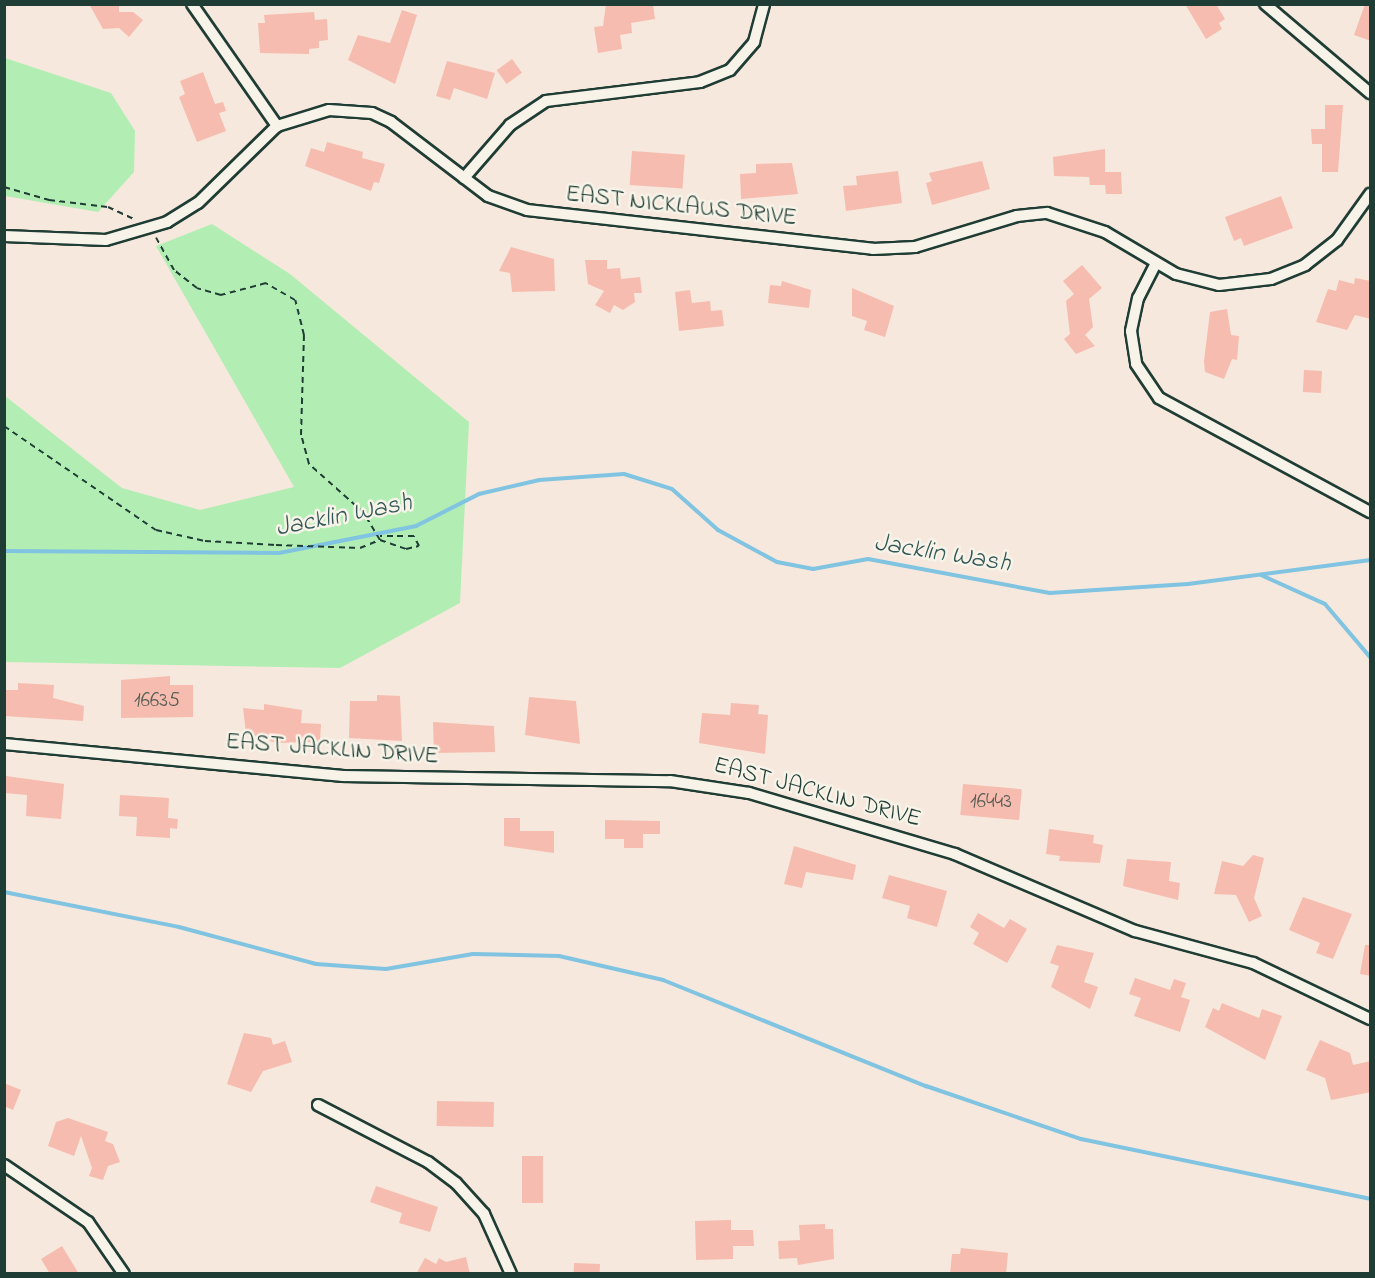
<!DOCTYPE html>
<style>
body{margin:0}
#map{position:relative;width:1375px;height:1278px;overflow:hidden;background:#f7e8dd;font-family:"Indie Flower",sans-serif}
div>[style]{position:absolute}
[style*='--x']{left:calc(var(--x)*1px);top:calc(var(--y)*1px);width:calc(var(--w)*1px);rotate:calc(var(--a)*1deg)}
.green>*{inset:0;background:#b2eeb4}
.stream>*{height:4px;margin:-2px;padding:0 2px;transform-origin:2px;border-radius:2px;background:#80c4e1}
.building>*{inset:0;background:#f6bcaf;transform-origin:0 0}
.path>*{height:2px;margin-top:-1px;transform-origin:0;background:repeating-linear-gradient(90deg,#1f3d34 0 6px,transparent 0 10.5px)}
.roads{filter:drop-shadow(2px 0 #1f3d34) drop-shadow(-2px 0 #1f3d34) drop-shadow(0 2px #1f3d34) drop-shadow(0 -2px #1f3d34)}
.minor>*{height:10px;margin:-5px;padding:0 5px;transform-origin:5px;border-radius:5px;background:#f7f3e8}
span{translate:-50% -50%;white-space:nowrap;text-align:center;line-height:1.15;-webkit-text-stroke:5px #f7f3e8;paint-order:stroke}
.number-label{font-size:21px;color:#555d53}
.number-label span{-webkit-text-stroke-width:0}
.street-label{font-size:24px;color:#1f3d34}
.water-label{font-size:26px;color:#325857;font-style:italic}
.frame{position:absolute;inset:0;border:6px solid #1f3d34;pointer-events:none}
</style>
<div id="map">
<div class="green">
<div style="clip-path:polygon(5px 58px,111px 93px,135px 131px,134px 172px,98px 212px,5px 196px)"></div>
<div style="clip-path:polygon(212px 224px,290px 274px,469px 422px,460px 603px,340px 668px,5px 662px,5px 396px,122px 488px,200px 510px,294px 487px,156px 246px)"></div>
</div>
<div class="stream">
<div style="--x:4;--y:551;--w:275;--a:0.4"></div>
<div style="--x:279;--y:553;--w:140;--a:-11.1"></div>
<div style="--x:416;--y:526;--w:71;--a:-26.9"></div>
<div style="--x:479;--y:494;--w:62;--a:-13.1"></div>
<div style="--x:539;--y:480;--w:85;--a:-4"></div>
<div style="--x:624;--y:474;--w:50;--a:17.4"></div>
<div style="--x:672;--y:489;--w:62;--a:41.7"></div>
<div style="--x:718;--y:530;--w:67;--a:28.5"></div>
<div style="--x:777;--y:562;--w:37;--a:11"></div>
<div style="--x:813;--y:569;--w:56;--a:-10.3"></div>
<div style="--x:868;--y:559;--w:185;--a:10.6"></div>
<div style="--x:1050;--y:593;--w:138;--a:-3.7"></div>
<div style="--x:1188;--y:584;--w:184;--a:-7.5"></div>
<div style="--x:1261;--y:575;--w:70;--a:24.4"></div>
<div style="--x:1325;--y:604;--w:70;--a:49.7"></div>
<div style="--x:4;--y:892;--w:178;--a:11.3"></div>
<div style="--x:179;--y:927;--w:142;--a:15.1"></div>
<div style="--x:316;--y:964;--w:70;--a:4.1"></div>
<div style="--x:386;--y:969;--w:88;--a:-9.8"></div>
<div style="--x:473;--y:954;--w:86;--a:1.3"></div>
<div style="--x:559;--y:956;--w:107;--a:13"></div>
<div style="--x:663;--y:980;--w:284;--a:22"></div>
<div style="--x:926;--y:1086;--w:164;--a:18.9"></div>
<div style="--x:1081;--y:1139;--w:295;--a:11.7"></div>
</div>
<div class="building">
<div style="clip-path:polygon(89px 4px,119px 4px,119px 12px,133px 12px,143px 20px,129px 37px,119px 28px,103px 29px)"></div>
<div style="clip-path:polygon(606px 4px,653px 4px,655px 19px,631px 23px,632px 33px,620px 35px,622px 49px,598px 53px,594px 27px,603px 26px)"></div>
<div style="clip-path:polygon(1185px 4px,1216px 4px,1225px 19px,1219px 23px,1222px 29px,1206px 39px)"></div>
<div style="clip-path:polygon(1365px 4px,1371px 4px,1371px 41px,1354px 35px)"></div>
<div style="clip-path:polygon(402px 10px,417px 15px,395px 84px,348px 60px,358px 35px,390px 43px)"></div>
<div style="clip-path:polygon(314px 12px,315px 20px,327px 19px,328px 40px,319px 41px,319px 48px,309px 49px,309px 54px,260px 53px,258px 23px,265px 23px,264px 15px)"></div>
<div style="left:512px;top:59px;width:17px;height:19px;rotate:54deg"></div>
<div style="clip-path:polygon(447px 61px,495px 73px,487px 99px,454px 88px,450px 100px,436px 96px)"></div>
<div style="clip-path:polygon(203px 72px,215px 104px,223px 102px,226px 111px,219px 113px,226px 131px,197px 142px,179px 97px,185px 94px,180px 81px)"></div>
<div style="clip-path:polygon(1325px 105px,1343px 105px,1338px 172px,1322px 172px,1322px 144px,1312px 144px,1311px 129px,1325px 129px)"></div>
<div style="clip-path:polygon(327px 142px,363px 152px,362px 158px,385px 164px,379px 183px,374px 182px,371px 191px,305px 166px,311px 148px,324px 152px)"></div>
<div style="clip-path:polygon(1105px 149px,1105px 172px,1121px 172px,1122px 194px,1106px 194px,1105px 185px,1090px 185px,1089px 177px,1054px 176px,1053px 157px)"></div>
<div style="left:632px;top:151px;width:53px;height:34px;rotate:4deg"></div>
<div style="clip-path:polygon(982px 161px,990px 189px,932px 205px,926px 183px,932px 181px,929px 173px)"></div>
<div style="clip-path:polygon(792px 163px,798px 194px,741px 199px,740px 174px,756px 173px,756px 164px)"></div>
<div style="clip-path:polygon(898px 171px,902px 203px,846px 211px,843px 186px,857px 185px,856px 176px)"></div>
<div style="clip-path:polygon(1281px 196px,1293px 228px,1244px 246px,1241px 238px,1234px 241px,1225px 217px)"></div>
<div style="clip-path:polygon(511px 247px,554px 259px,555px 291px,512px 292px,510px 273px,499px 271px)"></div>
<div style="clip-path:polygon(585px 260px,607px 260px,607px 269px,620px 268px,621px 279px,640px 277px,642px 293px,634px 293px,635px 302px,623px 310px,614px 305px,610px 313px,595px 305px,604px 291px,588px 284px)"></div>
<div style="clip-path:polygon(1082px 265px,1102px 288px,1089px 299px,1093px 327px,1085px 335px,1095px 346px,1076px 354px,1064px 339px,1070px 334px,1066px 301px,1074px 294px,1063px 281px)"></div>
<div style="clip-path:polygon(1355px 278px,1371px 281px,1371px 319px,1355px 315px,1347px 330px,1316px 322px,1328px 289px,1336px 291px,1339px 280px,1354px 284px)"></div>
<div style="clip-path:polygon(782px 281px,811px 290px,809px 308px,768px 303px,770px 285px,781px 286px)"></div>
<div style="clip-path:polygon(852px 288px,894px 306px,885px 337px,864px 330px,867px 321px,852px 316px)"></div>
<div style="clip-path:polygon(690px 290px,692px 303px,710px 301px,711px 311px,722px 310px,724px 326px,679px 331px,675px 292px)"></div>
<div style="clip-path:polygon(1227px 309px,1231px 335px,1239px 336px,1237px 360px,1232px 359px,1224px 379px,1205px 372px,1204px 361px,1210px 312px)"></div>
<div style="left:1304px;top:370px;width:18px;height:22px;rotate:3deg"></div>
<div style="clip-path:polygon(170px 676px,170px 685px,193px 685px,193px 717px,121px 718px,121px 680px)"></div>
<div style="clip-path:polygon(18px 683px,54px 685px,53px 698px,84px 706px,83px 721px,4px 716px,4px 690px,18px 690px)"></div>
<div style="clip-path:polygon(377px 695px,400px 696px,402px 741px,349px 738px,350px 701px,377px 701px)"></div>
<div style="clip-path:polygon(529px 697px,576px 701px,580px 744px,525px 735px)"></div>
<div style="clip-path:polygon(731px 703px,759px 705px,758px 714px,768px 715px,765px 754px,699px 743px,702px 713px,730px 715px)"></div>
<div style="clip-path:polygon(264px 704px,302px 710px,301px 723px,321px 724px,320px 742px,276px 743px,246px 733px,243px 708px,264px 710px)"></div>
<div style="clip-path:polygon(433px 722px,494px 726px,495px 752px,434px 753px)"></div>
<div style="clip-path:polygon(6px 776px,64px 784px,61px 819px,26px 816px,27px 795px,4px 793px)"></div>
<div style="left:963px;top:784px;width:59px;height:31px;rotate:5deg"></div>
<div style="clip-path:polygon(120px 795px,169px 798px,168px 818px,178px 819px,177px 829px,170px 828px,170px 838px,136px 836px,137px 817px,119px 816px)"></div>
<div style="clip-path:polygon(504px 818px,520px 818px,520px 831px,554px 831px,554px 853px,504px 846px)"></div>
<div style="clip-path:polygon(605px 820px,660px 821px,660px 834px,643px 834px,643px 848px,624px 848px,624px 839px,605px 839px)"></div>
<div style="clip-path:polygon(1049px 829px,1094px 835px,1093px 843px,1103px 845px,1100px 863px,1059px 861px,1060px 856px,1046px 854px)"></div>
<div style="clip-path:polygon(794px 846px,856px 865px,853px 880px,806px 872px,802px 888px,784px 884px)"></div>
<div style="clip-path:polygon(1253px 855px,1264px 858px,1254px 898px,1262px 916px,1249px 922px,1236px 895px,1214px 894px,1222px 861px,1243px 866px)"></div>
<div style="clip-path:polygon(1127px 859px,1171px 862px,1169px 881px,1180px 883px,1178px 900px,1123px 886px)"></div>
<div style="clip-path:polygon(889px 875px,947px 891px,937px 927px,907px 918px,910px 906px,882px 898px)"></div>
<div style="clip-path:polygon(1303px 897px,1352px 914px,1333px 959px,1316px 953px,1320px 943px,1289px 930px)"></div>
<div style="clip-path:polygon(978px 913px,1004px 928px,1010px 919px,1027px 929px,1007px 963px,973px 944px,979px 933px,970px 927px)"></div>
<div style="clip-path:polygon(1057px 945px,1094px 953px,1084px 982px,1098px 987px,1090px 1009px,1051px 987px,1059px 966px,1050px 963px)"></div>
<div style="clip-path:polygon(1365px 945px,1371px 945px,1371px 976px,1360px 974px)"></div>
<div style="clip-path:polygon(1135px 978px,1170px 990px,1174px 979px,1186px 983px,1181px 997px,1190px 1000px,1180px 1032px,1134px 1016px,1141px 998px,1129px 994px)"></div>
<div style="clip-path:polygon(1222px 1003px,1259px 1018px,1262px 1009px,1282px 1016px,1265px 1060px,1205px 1027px,1213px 1008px,1219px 1011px)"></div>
<div style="clip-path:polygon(244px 1033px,271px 1038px,273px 1045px,285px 1041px,292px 1062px,263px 1071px,251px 1092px,227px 1084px)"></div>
<div style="clip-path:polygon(1320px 1040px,1350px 1053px,1353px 1065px,1371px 1061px,1371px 1092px,1331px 1100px,1325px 1078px,1306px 1070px)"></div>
<div style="clip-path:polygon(4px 1083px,21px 1090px,13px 1110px,4px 1106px)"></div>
<div style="left:437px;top:1101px;width:57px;height:25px;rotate:1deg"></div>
<div style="clip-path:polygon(68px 1118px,108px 1132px,105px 1141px,113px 1144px,120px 1162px,108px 1166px,103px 1180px,89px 1176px,92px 1168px,81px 1136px,74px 1156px,48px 1146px,56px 1122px)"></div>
<div style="left:522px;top:1156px;width:21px;height:47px"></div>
<div style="clip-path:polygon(376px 1186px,438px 1207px,430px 1232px,399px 1223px,402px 1213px,370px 1202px)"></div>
<div style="clip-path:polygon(731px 1220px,731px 1230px,753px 1230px,754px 1246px,733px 1246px,733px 1259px,696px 1260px,695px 1221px)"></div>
<div style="clip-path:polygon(825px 1224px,825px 1229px,833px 1229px,834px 1259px,798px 1265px,797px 1258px,779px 1259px,778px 1241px,800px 1240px,799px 1225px)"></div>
<div style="clip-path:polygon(62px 1246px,79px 1274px,50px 1274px,41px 1259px)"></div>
<div style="clip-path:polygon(961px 1248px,1008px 1253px,1006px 1274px,950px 1274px,952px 1254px,960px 1254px)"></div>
<div style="clip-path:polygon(466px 1257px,470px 1274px,416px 1274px,425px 1258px,436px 1264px,439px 1258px,446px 1262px)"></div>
<div style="left:574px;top:1263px;width:26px;height:11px;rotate:2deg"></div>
</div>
<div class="path">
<div style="--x:4;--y:187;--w:47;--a:16.1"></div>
<div style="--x:49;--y:200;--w:59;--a:6.8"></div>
<div style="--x:108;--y:207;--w:29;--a:25"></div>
<div style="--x:4;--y:426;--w:184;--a:34.4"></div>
<div style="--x:156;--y:530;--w:50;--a:12.7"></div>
<div style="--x:205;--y:541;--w:71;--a:3.2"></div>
<div style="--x:276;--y:545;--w:84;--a:2"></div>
<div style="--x:360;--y:548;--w:22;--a:-22"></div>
<div style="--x:380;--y:540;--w:31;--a:-121"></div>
<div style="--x:364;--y:513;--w:74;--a:-138.3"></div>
<div style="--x:309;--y:464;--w:30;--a:-105"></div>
<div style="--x:301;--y:435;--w:100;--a:-88.3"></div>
<div style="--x:304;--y:335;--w:36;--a:-104"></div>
<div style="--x:295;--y:300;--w:34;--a:-150"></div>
<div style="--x:266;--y:283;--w:47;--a:165.1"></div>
<div style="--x:221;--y:295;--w:25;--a:-164"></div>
<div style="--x:197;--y:288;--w:29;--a:-142"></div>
<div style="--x:174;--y:270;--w:37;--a:-119"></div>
<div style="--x:380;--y:540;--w:28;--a:19"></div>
<div style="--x:406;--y:549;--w:13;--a:-13"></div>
<div style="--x:419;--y:546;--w:11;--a:-117"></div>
<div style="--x:414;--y:536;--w:34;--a:180"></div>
</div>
<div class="roads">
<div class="minor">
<div style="--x:192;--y:4;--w:149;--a:55.1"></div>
<div style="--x:1265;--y:4;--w:138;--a:40.3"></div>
<div style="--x:464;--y:178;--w:70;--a:-49"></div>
<div style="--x:510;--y:125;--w:43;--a:-33.7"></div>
<div style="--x:546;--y:101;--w:155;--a:-7"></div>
<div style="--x:700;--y:82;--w:32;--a:-22"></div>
<div style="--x:730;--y:70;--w:37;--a:-49"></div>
<div style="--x:754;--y:42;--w:39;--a:-75"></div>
<div style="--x:4;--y:236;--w:102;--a:2.2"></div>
<div style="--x:106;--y:240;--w:64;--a:-16.4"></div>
<div style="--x:167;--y:222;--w:36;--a:-32"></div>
<div style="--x:198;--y:203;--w:110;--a:-44.3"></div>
<div style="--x:277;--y:126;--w:54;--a:-17.1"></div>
<div style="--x:329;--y:110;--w:43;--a:4"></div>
<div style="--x:372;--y:113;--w:21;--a:25"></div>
<div style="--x:391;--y:122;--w:122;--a:37.3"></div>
<div style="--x:488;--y:196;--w:41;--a:19.7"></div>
<div style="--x:527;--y:210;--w:348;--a:6.4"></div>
<div style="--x:873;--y:249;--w:42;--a:-2.7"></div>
<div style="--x:915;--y:247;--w:107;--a:-16.9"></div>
<div style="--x:1017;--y:216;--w:30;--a:-6"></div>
<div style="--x:1047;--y:213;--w:61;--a:18.1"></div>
<div style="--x:1105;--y:232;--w:82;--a:30.6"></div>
<div style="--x:1176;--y:274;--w:44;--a:14.3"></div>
<div style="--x:1219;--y:285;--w:52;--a:-6.6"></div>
<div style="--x:1271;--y:279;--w:37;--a:-22"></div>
<div style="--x:1305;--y:265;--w:41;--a:-38"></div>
<div style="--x:1337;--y:240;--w:57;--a:-54.3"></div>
<div style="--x:1155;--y:265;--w:37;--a:117"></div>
<div style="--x:1138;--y:298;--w:34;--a:102"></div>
<div style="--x:1131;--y:331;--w:33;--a:81"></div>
<div style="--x:1136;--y:364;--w:41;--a:55.9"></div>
<div style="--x:1159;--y:398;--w:240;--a:28.4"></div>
<div style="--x:4;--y:744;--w:341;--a:5.4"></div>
<div style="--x:343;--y:776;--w:327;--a:0.9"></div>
<div style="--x:670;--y:781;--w:80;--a:8.6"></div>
<div style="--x:749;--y:793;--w:215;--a:16.5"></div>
<div style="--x:955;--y:854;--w:196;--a:23.2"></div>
<div style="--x:1135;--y:931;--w:122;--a:15.2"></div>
<div style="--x:1253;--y:963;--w:130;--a:25.6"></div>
<div style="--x:318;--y:1105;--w:124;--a:27.4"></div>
<div style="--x:428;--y:1162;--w:35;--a:37"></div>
<div style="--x:456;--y:1183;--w:42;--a:47.9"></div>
<div style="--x:484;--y:1214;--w:66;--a:65.8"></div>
<div style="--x:4;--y:1165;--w:102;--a:34.2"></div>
<div style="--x:88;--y:1222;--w:63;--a:55.3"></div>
</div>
</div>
<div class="number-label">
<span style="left:157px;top:701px">16635</span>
<span style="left:991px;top:802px">16443</span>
</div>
<div class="street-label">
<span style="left:681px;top:207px;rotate:6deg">EAST NICKLAUS DRIVE</span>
<span style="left:332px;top:750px;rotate:4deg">EAST JACKLIN DRIVE</span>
<span style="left:817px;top:793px;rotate:15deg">EAST JACKLIN DRIVE</span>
</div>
<div class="water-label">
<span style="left:344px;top:517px;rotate:-11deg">Jacklin Wash</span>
<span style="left:942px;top:555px;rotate:9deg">Jacklin Wash</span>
</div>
<div class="frame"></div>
</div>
